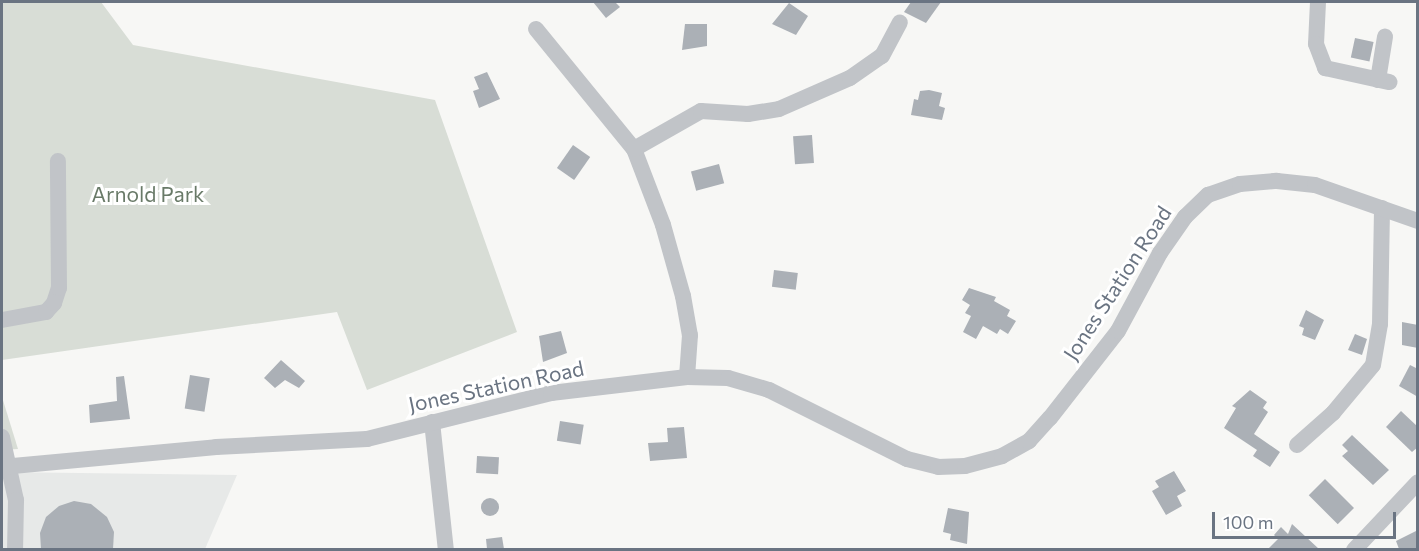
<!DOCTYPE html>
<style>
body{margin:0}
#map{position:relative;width:1419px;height:551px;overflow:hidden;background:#f7f7f5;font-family:Commissioner,sans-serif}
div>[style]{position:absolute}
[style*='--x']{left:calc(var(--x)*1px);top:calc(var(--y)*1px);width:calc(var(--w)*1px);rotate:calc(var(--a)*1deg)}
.built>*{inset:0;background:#e7e9e8}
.green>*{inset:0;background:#d8ddd6}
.building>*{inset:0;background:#abb0b6;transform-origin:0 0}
.round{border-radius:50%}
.minor>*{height:16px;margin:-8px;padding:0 8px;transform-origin:8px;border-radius:8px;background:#c1c4c8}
span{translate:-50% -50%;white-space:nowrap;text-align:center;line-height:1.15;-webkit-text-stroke:6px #fff;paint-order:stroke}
.park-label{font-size:21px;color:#697a68}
.street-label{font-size:21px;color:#6a7482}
.frame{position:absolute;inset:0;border:3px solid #6a7482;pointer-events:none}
.scale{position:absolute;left:1212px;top:512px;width:184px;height:27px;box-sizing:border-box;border:3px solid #6a7482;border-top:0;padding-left:8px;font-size:18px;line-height:21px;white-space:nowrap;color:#6a7482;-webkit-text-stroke:4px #fff;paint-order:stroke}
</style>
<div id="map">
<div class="built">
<div style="clip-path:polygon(2px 472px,237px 475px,205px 549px,2px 550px)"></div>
</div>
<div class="green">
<div style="clip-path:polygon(2px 2px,101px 2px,133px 45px,435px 100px,517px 332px,367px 390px,337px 312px,2px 360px)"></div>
<div style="clip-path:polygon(2px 397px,18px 449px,2px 450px)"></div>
</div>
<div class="building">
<div style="clip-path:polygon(593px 2px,615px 2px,620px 7px,606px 18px)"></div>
<div style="clip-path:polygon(911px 2px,941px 2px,926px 23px,904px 12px)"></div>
<div style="clip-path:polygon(789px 3px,808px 16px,796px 35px,772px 24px)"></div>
<div style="clip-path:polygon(685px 24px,707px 24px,707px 46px,682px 50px)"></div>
<div style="left:1355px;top:38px;width:19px;height:20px;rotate:12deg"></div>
<div style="clip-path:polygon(487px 72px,500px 99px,479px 108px,473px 91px,479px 89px,474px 77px)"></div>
<div style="clip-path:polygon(929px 90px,942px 93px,939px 106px,945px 108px,942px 120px,911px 115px,914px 99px,918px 100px,920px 91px)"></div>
<div style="left:812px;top:135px;width:28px;height:19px;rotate:86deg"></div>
<div style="left:573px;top:145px;width:21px;height:28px;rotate:35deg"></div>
<div style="left:719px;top:164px;width:20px;height:29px;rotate:75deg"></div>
<div style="left:774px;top:270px;width:24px;height:17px;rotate:7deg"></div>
<div style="clip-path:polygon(969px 288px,996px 297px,994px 301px,1010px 310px,1007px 316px,1016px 321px,1008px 334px,1000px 329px,997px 334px,983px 326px,976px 339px,963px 332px,971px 316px,965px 313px,970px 305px,962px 300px)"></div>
<div style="clip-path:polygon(1306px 310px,1324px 320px,1315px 340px,1302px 335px,1304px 328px,1299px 326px)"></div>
<div style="clip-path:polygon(1402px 322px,1418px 325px,1418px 348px,1402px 345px)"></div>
<div style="clip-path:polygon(561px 331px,567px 353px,543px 362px,539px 336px)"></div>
<div style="clip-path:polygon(1355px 334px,1367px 339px,1362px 355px,1348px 350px)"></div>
<div style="clip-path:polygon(281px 360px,305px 381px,299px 388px,285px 380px,275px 388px,264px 378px)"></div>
<div style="clip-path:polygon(1410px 365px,1418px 369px,1418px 397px,1399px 386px)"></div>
<div style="left:190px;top:375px;width:20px;height:34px;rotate:9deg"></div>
<div style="clip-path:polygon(124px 376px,130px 419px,90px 423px,89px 405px,117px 401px,116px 377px)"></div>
<div style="clip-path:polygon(1250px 390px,1267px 402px,1263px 408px,1268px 412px,1254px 434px,1280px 452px,1270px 467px,1253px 456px,1257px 450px,1224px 428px,1236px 408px,1232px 406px)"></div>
<div style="clip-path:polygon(1401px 411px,1418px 427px,1418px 447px,1412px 452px,1386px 427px)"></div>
<div style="left:560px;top:421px;width:24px;height:20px;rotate:9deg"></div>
<div style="clip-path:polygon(684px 427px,687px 458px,650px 461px,648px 443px,668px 442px,667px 428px)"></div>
<div style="clip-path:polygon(1352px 435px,1389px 470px,1373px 485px,1342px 456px,1348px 451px,1342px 445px)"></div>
<div style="left:477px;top:456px;width:22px;height:17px;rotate:3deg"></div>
<div style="clip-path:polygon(1174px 471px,1186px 491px,1177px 496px,1182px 506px,1166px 515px,1152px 491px,1159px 487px,1155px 481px)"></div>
<div style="left:1325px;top:479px;width:41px;height:23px;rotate:45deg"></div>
<div class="round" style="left:481px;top:498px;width:18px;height:18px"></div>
<div style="clip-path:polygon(74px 501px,91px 504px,107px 517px,114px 532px,113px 549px,41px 549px,40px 533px,46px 517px,59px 506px)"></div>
<div style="clip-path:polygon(948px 508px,969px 512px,967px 544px,950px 540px,951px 534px,943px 532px)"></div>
<div style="clip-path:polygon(1292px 524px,1319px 549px,1268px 549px,1278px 539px,1274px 535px,1281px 527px,1288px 534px)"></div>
<div style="clip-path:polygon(1418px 530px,1418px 549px,1399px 549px,1396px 541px)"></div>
<div style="clip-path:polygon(502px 537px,504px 549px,487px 549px,486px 539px)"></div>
</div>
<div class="minor">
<div style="--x:1318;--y:2;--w:42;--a:92.7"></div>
<div style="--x:1316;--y:44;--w:26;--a:69"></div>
<div style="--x:1325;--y:68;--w:66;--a:12.3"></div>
<div style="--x:536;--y:29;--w:155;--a:50.8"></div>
<div style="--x:634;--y:149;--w:81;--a:69.1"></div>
<div style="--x:663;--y:225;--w:74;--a:74.3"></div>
<div style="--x:683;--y:296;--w:40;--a:80"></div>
<div style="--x:690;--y:335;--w:42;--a:94.1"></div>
<div style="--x:1378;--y:80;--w:44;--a:-80.8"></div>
<div style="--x:634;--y:149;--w:77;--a:-29.6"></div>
<div style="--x:701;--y:111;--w:47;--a:3.7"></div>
<div style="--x:748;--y:114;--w:31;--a:-9"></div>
<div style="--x:779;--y:109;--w:77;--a:-23.6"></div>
<div style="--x:850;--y:78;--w:39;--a:-35"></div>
<div style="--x:882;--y:56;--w:38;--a:-62"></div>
<div style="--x:2;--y:320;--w:45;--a:-10.3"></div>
<div style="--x:46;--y:312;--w:12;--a:-48"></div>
<div style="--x:54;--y:303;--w:16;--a:-72"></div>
<div style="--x:59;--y:288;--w:127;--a:-90.5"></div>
<div style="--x:432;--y:422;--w:129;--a:83.8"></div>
<div style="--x:2;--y:437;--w:65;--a:77.5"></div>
<div style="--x:16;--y:500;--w:50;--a:91.1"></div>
<div style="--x:1297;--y:445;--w:48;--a:-41.6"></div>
<div style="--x:1333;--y:413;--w:62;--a:-50.2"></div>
<div style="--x:1373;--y:365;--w:42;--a:-80.3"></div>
<div style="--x:1380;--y:324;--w:116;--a:-89"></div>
<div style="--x:2;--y:467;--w:215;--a:-5.3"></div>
<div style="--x:216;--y:447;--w:151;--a:-3"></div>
<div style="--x:367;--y:439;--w:190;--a:-14"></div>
<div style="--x:551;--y:393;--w:137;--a:-6.7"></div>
<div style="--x:687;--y:377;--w:41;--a:1.4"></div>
<div style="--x:728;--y:378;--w:43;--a:16.3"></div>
<div style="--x:769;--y:390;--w:154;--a:26.6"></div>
<div style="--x:907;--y:459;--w:32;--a:14"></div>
<div style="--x:938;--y:467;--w:27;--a:-2"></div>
<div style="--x:965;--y:466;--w:38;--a:-15"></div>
<div style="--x:1002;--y:456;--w:31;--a:-29"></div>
<div style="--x:1029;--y:441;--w:31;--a:-48"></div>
<div style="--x:1050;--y:418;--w:110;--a:-52"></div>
<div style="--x:1118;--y:331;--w:89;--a:-61.7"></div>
<div style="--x:1160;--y:253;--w:44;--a:-55.2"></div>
<div style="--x:1185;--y:217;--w:32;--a:-44"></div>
<div style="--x:1208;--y:195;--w:34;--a:-19"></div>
<div style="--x:1240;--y:184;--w:37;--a:-5"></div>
<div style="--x:1277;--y:181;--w:38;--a:6"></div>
<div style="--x:1315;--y:185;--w:109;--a:19.3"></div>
<div style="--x:1354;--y:550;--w:93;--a:-46.7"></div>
</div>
<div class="park-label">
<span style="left:148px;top:194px">Arnold Park</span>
</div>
<div class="street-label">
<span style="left:1117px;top:283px;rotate:-57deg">Jones Station Road</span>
<span style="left:496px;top:386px;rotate:-12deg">Jones Station Road</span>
</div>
<div class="frame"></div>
<div class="scale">100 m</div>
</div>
